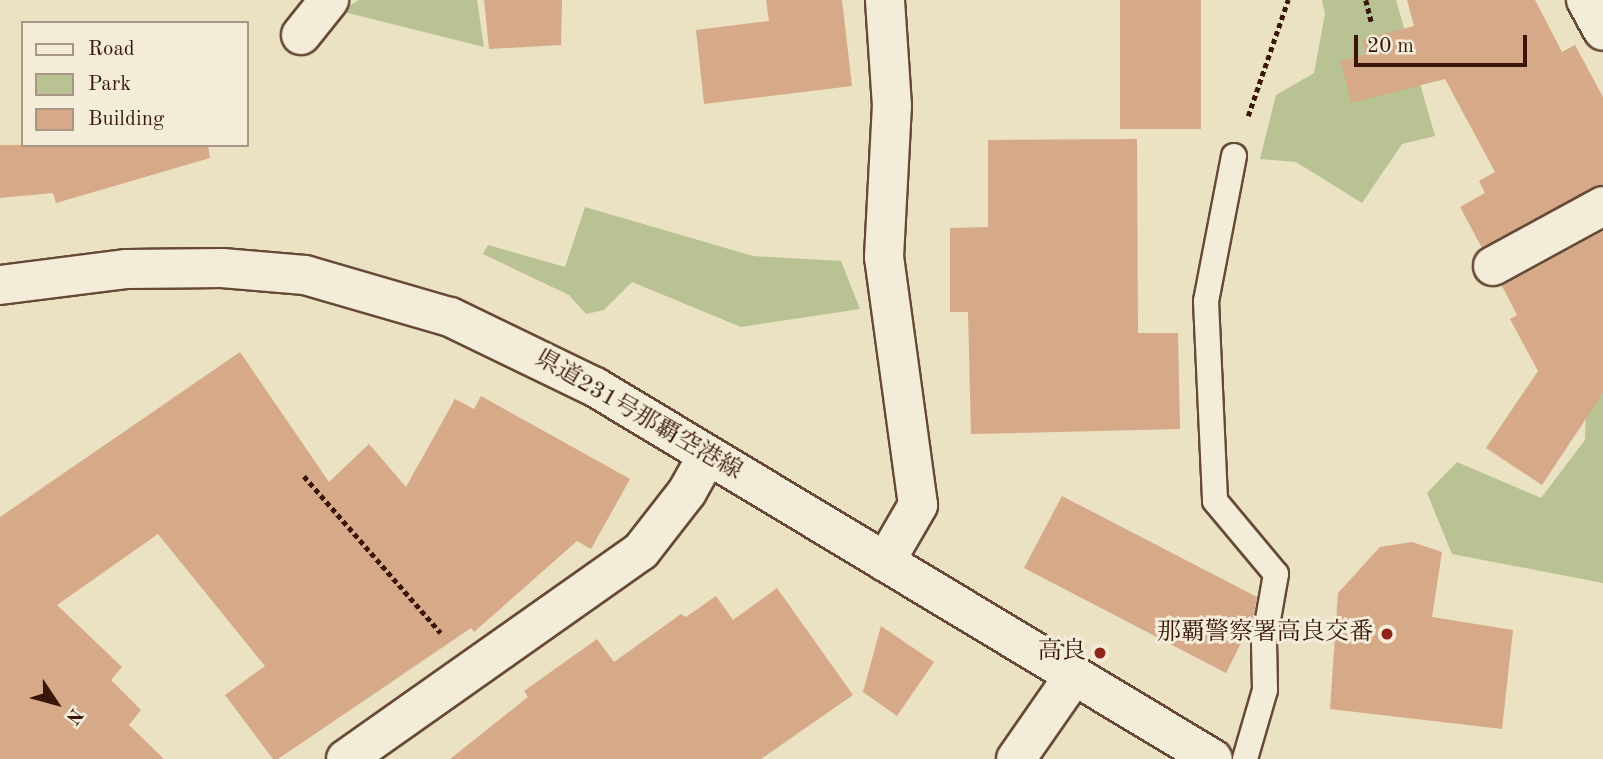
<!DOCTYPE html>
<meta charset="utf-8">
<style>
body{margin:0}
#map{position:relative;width:1603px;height:759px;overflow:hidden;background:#ebe1c3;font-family:"Old Standard TT","Noto Serif JP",serif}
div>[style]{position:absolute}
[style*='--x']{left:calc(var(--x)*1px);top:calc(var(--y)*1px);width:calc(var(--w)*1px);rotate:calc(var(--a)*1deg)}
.green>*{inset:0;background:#b8c293}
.building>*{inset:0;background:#d6a989;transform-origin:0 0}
.path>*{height:4.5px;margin-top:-2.25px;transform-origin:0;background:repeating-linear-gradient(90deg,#391708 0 5px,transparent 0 8.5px)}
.roads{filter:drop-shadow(2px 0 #664a37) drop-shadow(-2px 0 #664a37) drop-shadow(0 2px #664a37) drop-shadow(0 -2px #664a37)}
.service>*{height:24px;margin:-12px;padding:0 12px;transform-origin:12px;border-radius:12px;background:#f2ecd8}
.minor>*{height:38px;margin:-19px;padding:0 19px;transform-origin:19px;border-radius:19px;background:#f2ecd8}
.tertiary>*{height:38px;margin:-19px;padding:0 19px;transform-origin:19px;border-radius:19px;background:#f2ecd8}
.secondary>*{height:38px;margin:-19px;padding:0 19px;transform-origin:19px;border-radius:19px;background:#f2ecd8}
.dots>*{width:19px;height:19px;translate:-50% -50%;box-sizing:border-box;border:4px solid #f2ecd8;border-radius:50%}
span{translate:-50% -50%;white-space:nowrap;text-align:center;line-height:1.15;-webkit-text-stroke:6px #f2ecd8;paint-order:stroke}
.street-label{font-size:24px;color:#391708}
.poi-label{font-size:24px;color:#391708}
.right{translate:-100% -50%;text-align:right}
.legend{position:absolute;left:21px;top:21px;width:228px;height:126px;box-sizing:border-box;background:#f2ecd8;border:2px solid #a89785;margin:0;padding:9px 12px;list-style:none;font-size:21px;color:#391708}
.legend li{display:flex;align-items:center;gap:14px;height:35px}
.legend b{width:35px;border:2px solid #a89785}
.north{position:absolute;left:21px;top:668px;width:70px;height:70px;-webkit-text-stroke:5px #f2ecd8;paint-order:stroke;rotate:126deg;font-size:19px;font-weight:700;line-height:28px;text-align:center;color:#391708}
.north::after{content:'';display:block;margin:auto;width:24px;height:32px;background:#391708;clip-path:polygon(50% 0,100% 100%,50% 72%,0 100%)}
.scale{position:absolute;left:1354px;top:35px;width:173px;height:32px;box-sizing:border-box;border:4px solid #391708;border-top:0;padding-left:9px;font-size:21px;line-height:24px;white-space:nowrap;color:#391708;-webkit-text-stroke:5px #f2ecd8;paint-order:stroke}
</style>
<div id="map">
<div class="green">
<div style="clip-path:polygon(359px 0,477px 0,484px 47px,340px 11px)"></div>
<div style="clip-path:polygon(1322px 0,1396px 0,1435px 136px,1402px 144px,1362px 203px,1296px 162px,1260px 159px,1276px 95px,1314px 73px,1325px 14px)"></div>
<div style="clip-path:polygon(585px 207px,753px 256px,841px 261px,860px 309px,741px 327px,632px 282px,604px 310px,586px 314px,569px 295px,483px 254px,488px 245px,565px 267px)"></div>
<div style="clip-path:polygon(1603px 388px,1603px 583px,1452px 554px,1427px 493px,1457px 462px,1541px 498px,1585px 440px,1586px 409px)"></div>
</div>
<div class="building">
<div style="clip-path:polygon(484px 0,562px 0,561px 45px,489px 49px)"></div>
<div style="clip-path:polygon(766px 0,842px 0,852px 86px,704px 104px,696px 30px,769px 21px)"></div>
<div style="left:1120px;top:0;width:81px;height:129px"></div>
<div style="clip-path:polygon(1407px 0,1535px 0,1562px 52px,1575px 45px,1603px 97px,1603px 184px,1482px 248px,1460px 207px,1485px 193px,1479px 181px,1495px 172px,1445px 79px,1351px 103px,1341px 61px,1366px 54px,1362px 40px,1414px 26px)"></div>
<div style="clip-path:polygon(1137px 139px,1138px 333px,1178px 333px,1180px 429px,971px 434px,968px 312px,950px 312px,950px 228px,988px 227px,988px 140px)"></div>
<div style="clip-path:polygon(0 145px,208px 145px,210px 158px,56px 203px,53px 193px,0 198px)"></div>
<div style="clip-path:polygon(1603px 231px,1603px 393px,1542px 485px,1486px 448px,1538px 371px,1510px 319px,1517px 315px,1502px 286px)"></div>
<div style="clip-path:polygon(240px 352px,329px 482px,369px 444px,406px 487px,455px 399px,474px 409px,481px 396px,630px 479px,591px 549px,577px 541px,474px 632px,471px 628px,278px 759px,273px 759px,225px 695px,265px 666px,158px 534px,57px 605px,122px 667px,111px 680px,141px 710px,129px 725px,164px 759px,0 759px,0 517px)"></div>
<div style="clip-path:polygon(1062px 496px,1257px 597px,1253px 619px,1226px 673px,1024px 568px)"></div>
<div style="clip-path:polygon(1412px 542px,1442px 552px,1432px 617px,1513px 630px,1502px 729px,1330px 709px,1338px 593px,1380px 547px)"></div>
<div style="clip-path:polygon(777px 588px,853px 695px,761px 759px,450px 759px,528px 697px,524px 691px,597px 639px,614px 662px,681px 614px,686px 617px,716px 596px,733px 620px)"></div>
<div style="clip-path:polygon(881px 626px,934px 662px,897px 716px,863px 692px)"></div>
</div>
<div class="path">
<div style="--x:1366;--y:0;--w:25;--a:76"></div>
<div style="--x:1248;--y:116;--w:123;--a:-71"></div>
<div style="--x:304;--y:476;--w:208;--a:48.9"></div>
</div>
<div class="roads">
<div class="service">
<div style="--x:1234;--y:156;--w:148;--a:100.9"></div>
<div style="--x:1206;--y:301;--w:200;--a:87.4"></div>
<div style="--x:1215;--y:501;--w:95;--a:50.1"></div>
<div style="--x:1276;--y:574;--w:69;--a:100"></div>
<div style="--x:1264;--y:642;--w:48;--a:88.8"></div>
<div style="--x:1265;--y:690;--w:72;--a:106.2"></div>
</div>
<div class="minor">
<div style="--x:1586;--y:0;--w:35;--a:61"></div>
<div style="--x:301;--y:35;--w:45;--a:-51.3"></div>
<div style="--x:1493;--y:266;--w:125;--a:-28.6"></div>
<div style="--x:346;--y:759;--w:361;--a:-35.2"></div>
<div style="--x:641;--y:551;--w:75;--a:-52.1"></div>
<div style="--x:687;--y:492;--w:41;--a:-60.9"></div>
<div style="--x:1016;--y:759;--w:100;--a:-55.2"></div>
</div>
<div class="tertiary">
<div style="--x:885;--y:562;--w:66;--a:-59.9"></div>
<div style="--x:918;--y:505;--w:250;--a:-97.8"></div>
<div style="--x:884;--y:257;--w:151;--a:-87"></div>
<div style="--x:892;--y:106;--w:106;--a:-93.8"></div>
</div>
<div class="secondary">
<div style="--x:0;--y:285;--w:128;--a:-7.2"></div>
<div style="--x:127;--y:269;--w:95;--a:-0.6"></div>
<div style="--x:222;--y:268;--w:83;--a:4.8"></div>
<div style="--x:305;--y:275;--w:151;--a:16.2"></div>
<div style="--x:450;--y:317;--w:161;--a:25.8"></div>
<div style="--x:595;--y:387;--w:721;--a:31.05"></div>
</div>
</div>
<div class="dots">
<div style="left:1387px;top:634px;background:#8f2418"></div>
<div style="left:1100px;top:653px;background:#8f2418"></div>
</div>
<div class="street-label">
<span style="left:638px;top:416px;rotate:30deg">県道231号那覇空港線</span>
</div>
<div class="poi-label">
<span class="right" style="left:1373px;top:634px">那覇警察署高良交番</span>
<span class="right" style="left:1086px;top:653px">高良</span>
</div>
<ul class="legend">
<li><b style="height:9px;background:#f2ecd8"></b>Road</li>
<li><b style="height:19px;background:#b8c293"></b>Park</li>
<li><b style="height:19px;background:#d6a989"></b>Building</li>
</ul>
<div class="north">N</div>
<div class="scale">20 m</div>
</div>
